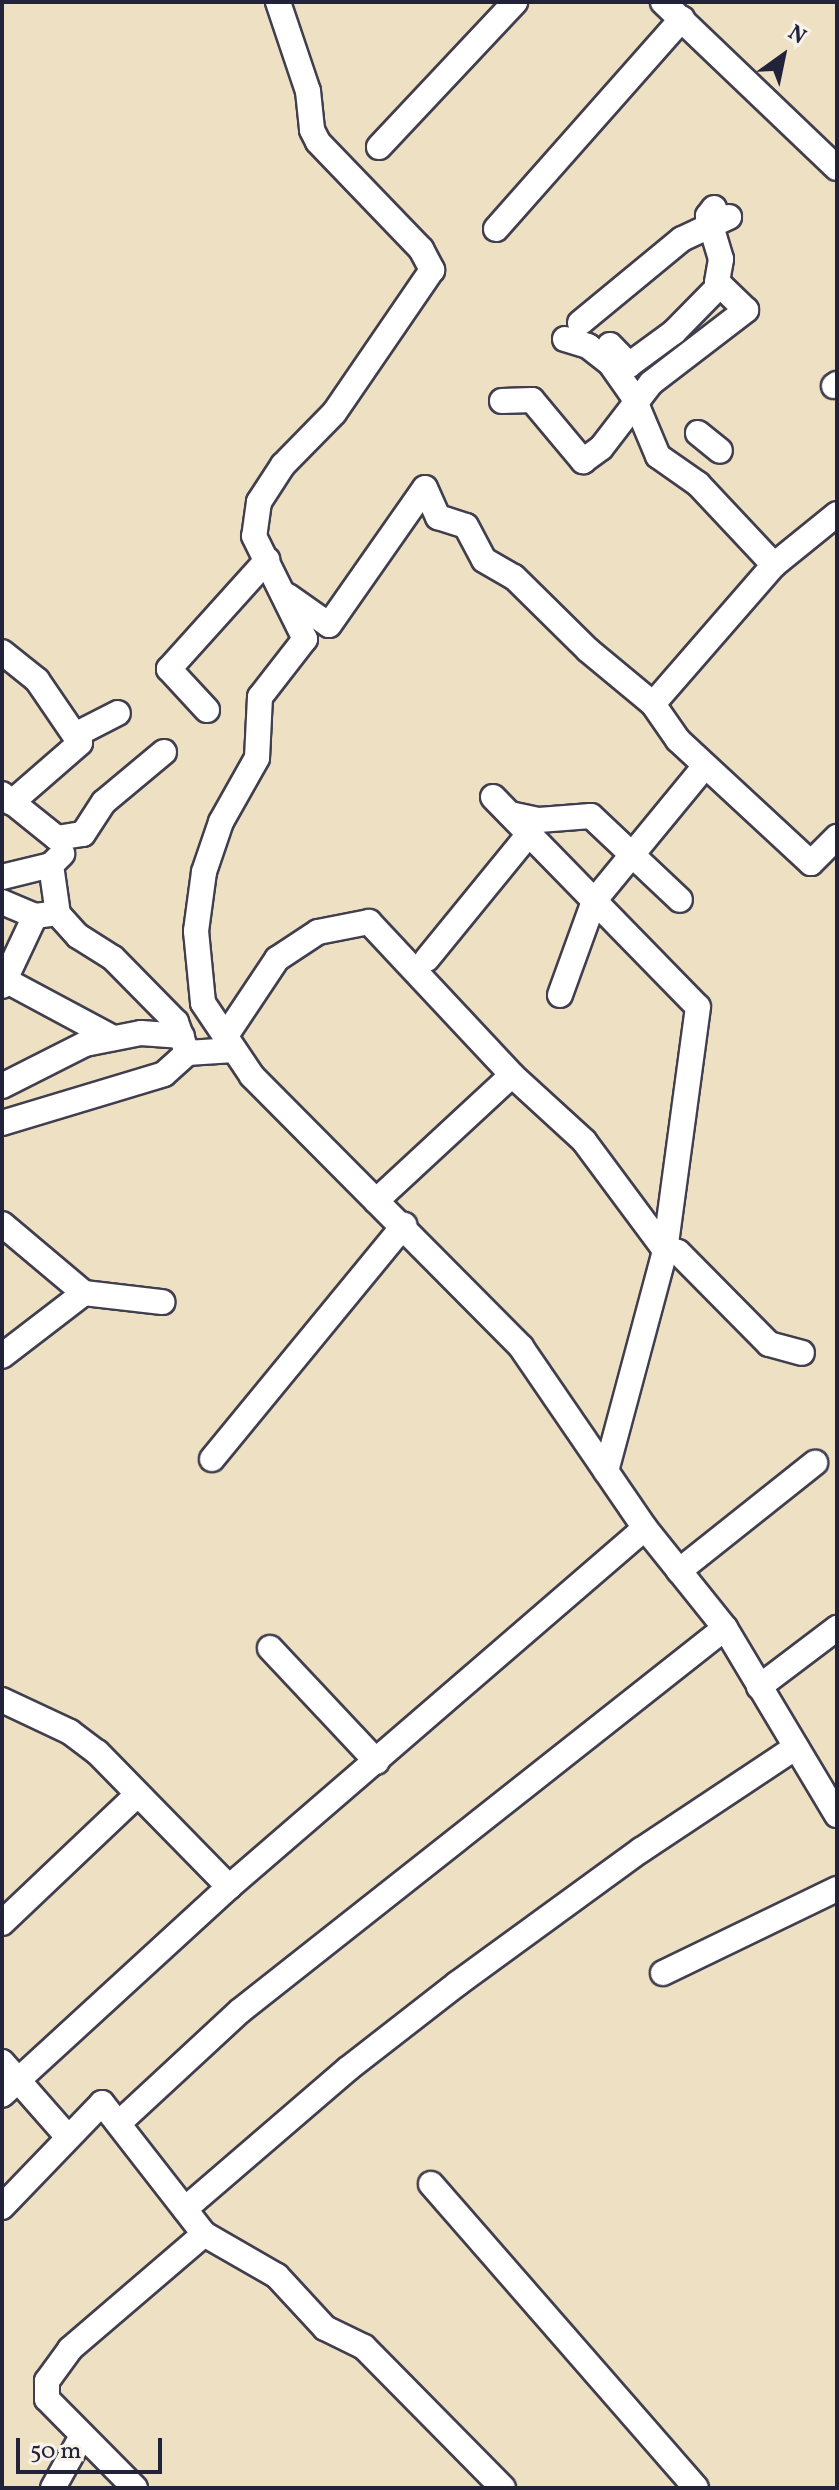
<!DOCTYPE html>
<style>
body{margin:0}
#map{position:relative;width:839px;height:2490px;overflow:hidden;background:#eee1c3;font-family:Vollkorn,serif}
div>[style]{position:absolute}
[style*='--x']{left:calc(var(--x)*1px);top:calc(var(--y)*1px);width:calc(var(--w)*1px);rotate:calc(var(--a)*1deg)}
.roads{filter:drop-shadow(2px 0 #413f4f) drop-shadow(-2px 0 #413f4f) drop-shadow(0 2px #413f4f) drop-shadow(0 -2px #413f4f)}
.street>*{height:24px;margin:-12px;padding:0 12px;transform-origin:12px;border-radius:12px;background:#fff}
span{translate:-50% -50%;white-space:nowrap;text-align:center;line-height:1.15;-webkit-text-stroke:6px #f7f3e8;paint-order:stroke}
.frame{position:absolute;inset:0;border:4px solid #22223b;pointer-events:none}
.north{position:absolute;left:743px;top:16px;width:80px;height:80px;-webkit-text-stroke:6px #f7f3e8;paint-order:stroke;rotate:33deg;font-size:22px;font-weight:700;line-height:32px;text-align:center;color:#22223b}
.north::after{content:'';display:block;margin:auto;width:28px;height:36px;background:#22223b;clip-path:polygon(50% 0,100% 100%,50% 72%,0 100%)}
.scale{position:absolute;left:16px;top:2438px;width:146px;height:36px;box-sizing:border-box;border:4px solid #22223b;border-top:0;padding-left:10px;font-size:24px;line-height:28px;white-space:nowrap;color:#22223b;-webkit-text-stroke:6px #f7f3e8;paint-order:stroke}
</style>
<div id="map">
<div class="roads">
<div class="street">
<div style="--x:278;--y:2;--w:94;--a:71.4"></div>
<div style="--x:308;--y:91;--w:39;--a:84"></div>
<div style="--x:312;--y:130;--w:13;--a:63"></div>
<div style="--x:318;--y:142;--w:149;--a:46.1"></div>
<div style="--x:421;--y:249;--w:24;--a:62"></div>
<div style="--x:432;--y:270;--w:173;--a:124.4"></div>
<div style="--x:334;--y:413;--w:73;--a:134.4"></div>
<div style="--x:283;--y:465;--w:44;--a:123"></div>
<div style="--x:259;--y:502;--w:34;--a:98"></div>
<div style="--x:254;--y:536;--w:115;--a:63.7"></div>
<div style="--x:305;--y:639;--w:73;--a:127.8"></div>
<div style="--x:260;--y:697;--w:61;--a:92.8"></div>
<div style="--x:257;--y:758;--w:73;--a:119.4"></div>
<div style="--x:221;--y:822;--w:53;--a:108.8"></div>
<div style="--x:204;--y:872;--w:60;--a:97.7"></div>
<div style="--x:196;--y:931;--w:72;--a:84.4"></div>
<div style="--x:203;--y:1003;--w:88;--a:56.1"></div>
<div style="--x:252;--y:1076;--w:382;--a:45.2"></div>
<div style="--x:521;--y:1347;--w:219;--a:55.6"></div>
<div style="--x:645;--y:1528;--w:128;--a:51.3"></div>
<div style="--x:725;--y:1628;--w:218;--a:59.1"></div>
<div style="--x:663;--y:2;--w:240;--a:43.7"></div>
<div style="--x:379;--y:147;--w:199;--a:-46.8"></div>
<div style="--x:496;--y:229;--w:281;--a:-48.5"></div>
<div style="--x:580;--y:323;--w:132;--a:-39.5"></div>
<div style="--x:682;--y:239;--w:52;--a:-25.1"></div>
<div style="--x:565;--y:339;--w:24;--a:17"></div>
<div style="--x:588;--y:346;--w:28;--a:38"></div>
<div style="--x:610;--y:363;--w:38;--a:55"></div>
<div style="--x:632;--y:394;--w:67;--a:67.2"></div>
<div style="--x:658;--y:456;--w:49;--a:35"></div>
<div style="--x:698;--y:484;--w:111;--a:46.8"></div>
<div style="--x:774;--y:565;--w:81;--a:-39"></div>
<div style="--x:610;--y:345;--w:28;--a:46"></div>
<div style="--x:629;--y:365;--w:56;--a:-36.3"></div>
<div style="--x:674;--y:332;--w:66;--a:-45.6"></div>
<div style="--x:834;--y:386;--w:4;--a:-34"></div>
<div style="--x:502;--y:401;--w:30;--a:-2"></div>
<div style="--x:532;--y:400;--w:80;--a:50.1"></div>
<div style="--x:583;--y:461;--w:22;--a:-36"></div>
<div style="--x:601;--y:448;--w:82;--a:-52.4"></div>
<div style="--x:651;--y:383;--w:120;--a:-37.5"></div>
<div style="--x:746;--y:310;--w:40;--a:-136"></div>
<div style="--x:717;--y:282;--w:23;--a:-80"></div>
<div style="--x:721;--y:259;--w:45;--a:-106.8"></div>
<div style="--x:708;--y:216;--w:10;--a:-53"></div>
<div style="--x:698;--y:433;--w:28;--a:39"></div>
<div style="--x:425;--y:488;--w:32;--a:66"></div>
<div style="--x:438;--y:517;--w:29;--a:18"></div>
<div style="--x:466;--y:526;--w:38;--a:62"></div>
<div style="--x:484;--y:560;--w:34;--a:30"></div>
<div style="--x:514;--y:577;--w:104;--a:44.6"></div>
<div style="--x:588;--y:650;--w:85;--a:39.7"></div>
<div style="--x:653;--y:704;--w:184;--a:-49"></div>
<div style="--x:288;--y:596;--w:50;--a:35.3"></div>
<div style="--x:329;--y:625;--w:167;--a:-55"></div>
<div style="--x:2;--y:652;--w:45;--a:38.7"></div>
<div style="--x:37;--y:680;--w:76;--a:55.7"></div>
<div style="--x:80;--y:743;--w:91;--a:139"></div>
<div style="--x:653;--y:704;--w:44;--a:55.2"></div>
<div style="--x:678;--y:740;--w:181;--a:42.8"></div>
<div style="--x:811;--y:863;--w:37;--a:-45"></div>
<div style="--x:207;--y:710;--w:56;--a:-132.8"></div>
<div style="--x:169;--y:669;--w:147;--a:-48"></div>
<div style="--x:75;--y:735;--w:48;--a:-27.1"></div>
<div style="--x:2;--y:794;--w:70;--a:38.7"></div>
<div style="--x:57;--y:838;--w:26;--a:-9"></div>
<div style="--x:83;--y:834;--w:38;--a:-57"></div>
<div style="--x:104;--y:802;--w:78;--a:-39.8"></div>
<div style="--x:493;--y:797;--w:293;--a:45.7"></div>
<div style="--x:698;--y:1007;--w:246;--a:97.7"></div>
<div style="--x:665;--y:1251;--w:228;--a:105"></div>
<div style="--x:510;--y:814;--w:30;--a:12"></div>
<div style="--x:539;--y:820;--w:52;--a:-4.4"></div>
<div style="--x:591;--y:816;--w:122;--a:43.3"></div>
<div style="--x:51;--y:865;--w:49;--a:81.9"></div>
<div style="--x:58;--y:914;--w:30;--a:48"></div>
<div style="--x:78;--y:936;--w:41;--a:32.2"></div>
<div style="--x:113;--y:958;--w:90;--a:45.5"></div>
<div style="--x:176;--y:1022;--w:33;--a:70"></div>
<div style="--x:187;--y:1053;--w:47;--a:-3.7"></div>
<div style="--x:2;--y:877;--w:50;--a:-13.8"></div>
<div style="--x:51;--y:865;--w:16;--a:-45"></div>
<div style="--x:2;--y:902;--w:36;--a:23"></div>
<div style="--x:35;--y:916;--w:17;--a:-7"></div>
<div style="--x:427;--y:959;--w:161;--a:-50.8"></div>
<div style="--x:5;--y:980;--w:123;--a:28.2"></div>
<div style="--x:2;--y:986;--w:77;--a:-64.8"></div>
<div style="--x:560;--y:995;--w:100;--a:-70.1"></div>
<div style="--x:594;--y:901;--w:175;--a:-50.6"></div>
<div style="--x:225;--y:1037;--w:94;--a:-56.3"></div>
<div style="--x:277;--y:959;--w:49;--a:-33.4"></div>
<div style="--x:318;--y:932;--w:52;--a:-11.1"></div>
<div style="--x:369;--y:922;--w:209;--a:46.9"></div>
<div style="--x:512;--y:1075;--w:98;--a:42.5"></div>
<div style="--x:584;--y:1141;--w:131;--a:53.4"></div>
<div style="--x:662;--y:1246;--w:17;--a:21"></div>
<div style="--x:678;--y:1252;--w:129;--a:45.3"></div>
<div style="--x:769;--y:1344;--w:34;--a:15"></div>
<div style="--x:2;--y:1086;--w:93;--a:-26.8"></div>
<div style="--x:85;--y:1044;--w:57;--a:-11.1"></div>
<div style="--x:141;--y:1033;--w:41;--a:4.2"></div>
<div style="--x:2;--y:1123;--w:169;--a:-16.8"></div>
<div style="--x:164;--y:1074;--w:31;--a:-42"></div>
<div style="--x:376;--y:1201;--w:185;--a:-42.8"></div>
<div style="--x:2;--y:1224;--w:107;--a:40.1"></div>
<div style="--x:2;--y:1356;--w:103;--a:-37.5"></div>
<div style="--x:84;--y:1293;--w:79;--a:6.6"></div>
<div style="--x:212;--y:1459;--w:303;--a:-50.6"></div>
<div style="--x:679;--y:1571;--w:174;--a:-38.5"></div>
<div style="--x:270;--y:1648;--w:156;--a:46.8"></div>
<div style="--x:759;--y:1687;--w:98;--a:-37.1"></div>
<div style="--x:2;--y:1700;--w:75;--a:25.2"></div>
<div style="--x:70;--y:1732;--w:34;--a:37"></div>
<div style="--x:97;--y:1752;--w:189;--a:45.6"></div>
<div style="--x:2;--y:1923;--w:186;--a:-43.5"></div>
<div style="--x:663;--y:1973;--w:193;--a:-25.8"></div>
<div style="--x:2;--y:2062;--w:100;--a:48.7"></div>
<div style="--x:2;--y:2095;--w:308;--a:-42.5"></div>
<div style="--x:229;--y:1887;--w:549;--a:-40.79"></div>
<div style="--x:119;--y:2123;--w:165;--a:-42.8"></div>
<div style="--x:240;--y:2011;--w:618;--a:-38.3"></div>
<div style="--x:431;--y:2184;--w:403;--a:48.9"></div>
<div style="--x:2;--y:2207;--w:144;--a:-46.1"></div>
<div style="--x:102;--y:2103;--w:166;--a:52.1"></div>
<div style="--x:204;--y:2234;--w:84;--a:29.9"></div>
<div style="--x:277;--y:2276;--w:71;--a:47.3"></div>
<div style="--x:325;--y:2328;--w:43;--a:26"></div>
<div style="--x:364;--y:2347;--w:198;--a:45.4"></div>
<div style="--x:185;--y:2209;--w:216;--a:-40.7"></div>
<div style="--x:349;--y:2068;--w:137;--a:-37.9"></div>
<div style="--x:457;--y:1984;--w:228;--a:-36.1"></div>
<div style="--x:641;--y:1850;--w:186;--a:-33.6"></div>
<div style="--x:53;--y:2488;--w:60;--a:-60.9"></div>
<div style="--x:135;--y:2488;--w:125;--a:-134.7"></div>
<div style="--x:47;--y:2399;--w:18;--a:-90"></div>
<div style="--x:47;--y:2381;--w:39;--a:-54"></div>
<div style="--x:70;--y:2349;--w:177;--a:-40.6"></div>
</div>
</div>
<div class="frame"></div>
<div class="north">N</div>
<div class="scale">50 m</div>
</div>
